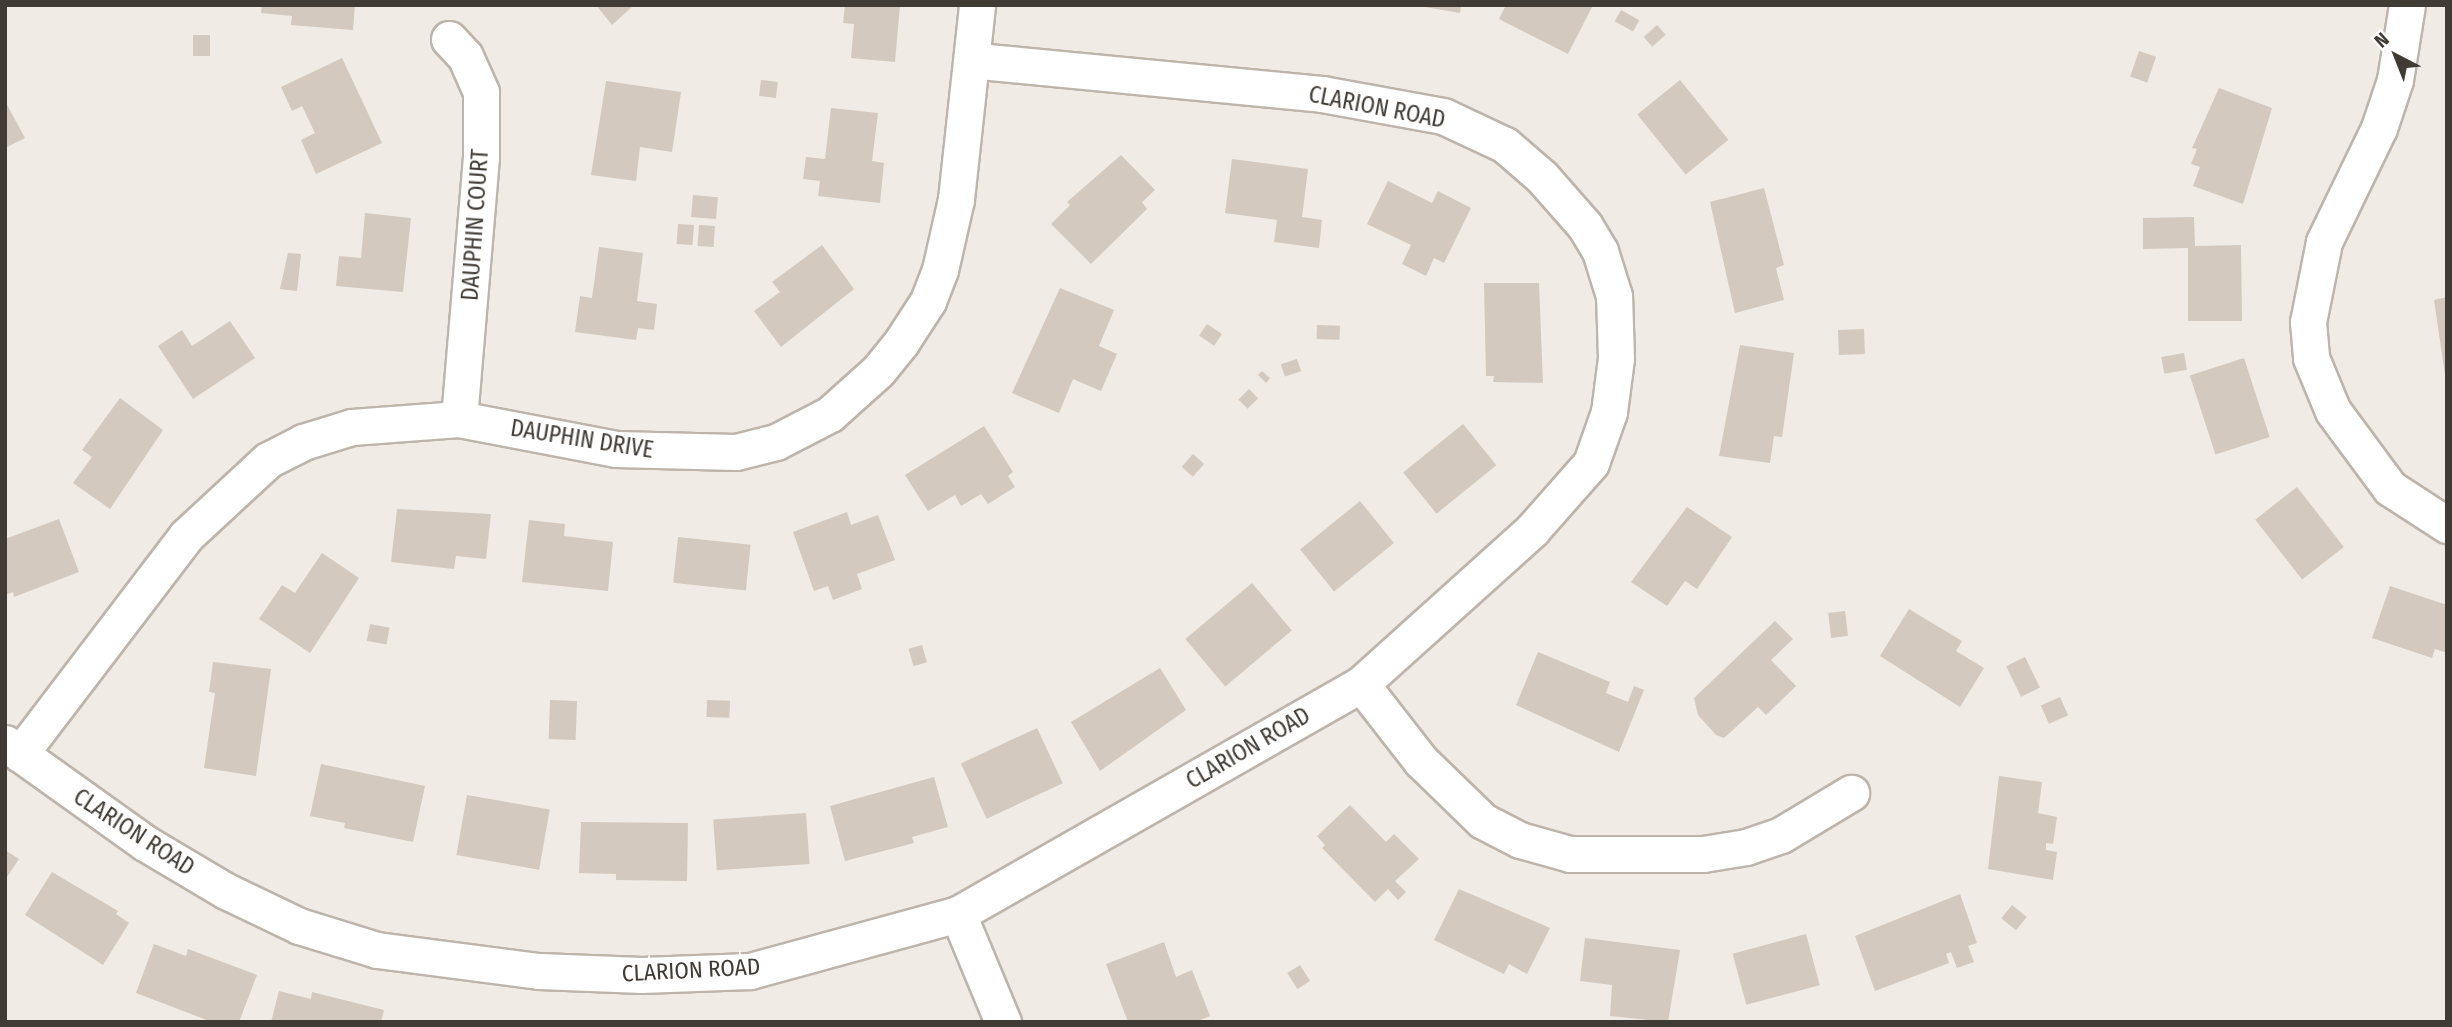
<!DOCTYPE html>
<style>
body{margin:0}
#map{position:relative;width:2452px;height:1027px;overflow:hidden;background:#f0ebe4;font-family:"Fira Sans Condensed",sans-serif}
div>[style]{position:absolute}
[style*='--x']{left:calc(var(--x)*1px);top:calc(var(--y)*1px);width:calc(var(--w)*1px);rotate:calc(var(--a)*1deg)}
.building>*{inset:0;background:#d3c9be;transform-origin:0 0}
.roads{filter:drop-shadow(2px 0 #bdb5ab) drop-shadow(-2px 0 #bdb5ab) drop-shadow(0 2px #bdb5ab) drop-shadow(0 -2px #bdb5ab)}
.minor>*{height:35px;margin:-17.5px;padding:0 17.5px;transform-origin:17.5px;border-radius:17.5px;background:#fff}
span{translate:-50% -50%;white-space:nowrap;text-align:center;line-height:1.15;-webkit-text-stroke:6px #fff;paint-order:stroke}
.street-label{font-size:23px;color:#413b35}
.frame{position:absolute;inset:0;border:7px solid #413b35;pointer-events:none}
.north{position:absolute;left:2361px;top:21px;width:70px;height:70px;-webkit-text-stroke:5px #fff;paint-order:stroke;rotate:318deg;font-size:19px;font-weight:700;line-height:28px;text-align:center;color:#413b35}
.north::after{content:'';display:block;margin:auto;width:24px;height:32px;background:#413b35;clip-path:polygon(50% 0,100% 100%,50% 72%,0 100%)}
</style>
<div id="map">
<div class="building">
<div style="clip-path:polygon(262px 5px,355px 5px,353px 30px,291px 25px,292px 16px,261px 13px)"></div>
<div style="clip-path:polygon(596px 5px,634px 5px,612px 25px)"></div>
<div style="clip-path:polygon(845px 5px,900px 5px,895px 62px,851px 58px,854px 24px,843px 23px)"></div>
<div style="clip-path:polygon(1413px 5px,1461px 5px,1460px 13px)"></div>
<div style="clip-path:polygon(1506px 5px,1593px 5px,1568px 54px,1499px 19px)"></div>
<div style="left:1621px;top:10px;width:21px;height:13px;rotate:29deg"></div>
<div style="left:1657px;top:25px;width:13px;height:18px;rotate:48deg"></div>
<div style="left:193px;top:35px;width:17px;height:21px"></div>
<div style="left:2139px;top:51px;width:18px;height:27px;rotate:19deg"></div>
<div style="clip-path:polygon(342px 58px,382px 143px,316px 174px,301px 140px,315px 133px,302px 106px,292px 111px,281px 87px)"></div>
<div style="left:761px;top:80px;width:17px;height:16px;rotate:7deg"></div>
<div style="left:1680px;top:80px;width:77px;height:55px;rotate:51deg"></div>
<div style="clip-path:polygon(606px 81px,681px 92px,672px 152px,640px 147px,636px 181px,591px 175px)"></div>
<div style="clip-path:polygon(2219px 88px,2272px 108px,2243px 204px,2193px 186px,2200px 167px,2191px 164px,2197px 149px,2192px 148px)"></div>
<div style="clip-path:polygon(5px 101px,25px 138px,5px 148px)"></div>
<div style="clip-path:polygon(831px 108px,878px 113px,872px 161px,884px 163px,880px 203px,818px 196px,820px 181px,803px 179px,806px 157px,825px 159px)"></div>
<div style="clip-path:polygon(1121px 155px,1155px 190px,1142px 202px,1147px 209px,1091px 264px,1051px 224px,1070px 205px,1067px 202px)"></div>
<div style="clip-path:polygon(1232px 159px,1308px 169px,1302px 217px,1322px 220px,1319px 248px,1274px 242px,1277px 220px,1225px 213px)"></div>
<div style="clip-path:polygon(1388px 181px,1432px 203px,1438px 191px,1471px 208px,1444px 263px,1434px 258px,1426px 276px,1402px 264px,1411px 245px,1367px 224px)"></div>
<div style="clip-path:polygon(1764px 188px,1784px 265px,1776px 268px,1784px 300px,1735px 313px,1710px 202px)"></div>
<div style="left:693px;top:195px;width:25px;height:22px;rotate:5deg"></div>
<div style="clip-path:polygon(365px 213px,411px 218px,403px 292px,336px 286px,339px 256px,361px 258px)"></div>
<div style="clip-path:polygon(2194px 217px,2195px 246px,2241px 245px,2242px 321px,2188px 321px,2188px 248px,2143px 249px,2143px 218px)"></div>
<div style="left:678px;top:224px;width:16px;height:20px;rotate:4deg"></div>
<div style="left:699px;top:225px;width:16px;height:21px;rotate:4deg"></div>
<div style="clip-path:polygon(822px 245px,854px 289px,781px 347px,754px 311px,780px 292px,772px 282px)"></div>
<div style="clip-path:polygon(599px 247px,643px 253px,637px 301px,657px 304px,654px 330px,638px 328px,636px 340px,575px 332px,580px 296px,592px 298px)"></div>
<div style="clip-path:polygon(288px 253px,301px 254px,297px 291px,280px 289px)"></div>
<div style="clip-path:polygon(1484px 283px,1539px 283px,1543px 383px,1493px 382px,1494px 376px,1486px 376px)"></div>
<div style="clip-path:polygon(1060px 288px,1114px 310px,1099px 346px,1117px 354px,1101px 391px,1073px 379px,1059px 413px,1012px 393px)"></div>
<div style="clip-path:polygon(2447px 297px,2447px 375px,2445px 375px,2434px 300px)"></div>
<div style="clip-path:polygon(230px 321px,255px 358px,193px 399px,158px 346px,182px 330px,192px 346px)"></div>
<div style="left:1207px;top:324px;width:18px;height:14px;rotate:34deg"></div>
<div style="left:1317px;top:325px;width:23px;height:14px;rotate:2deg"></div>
<div style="left:1864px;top:329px;width:25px;height:26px;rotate:88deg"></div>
<div style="clip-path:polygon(1740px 345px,1794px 353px,1782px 437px,1774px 436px,1770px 463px,1719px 456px)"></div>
<div style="left:2184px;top:353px;width:17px;height:23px;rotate:80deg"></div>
<div style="left:2244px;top:358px;width:83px;height:57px;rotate:72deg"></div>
<div style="left:1297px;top:359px;width:13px;height:17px;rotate:72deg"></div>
<div style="clip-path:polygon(1262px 371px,1270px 378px,1266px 383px,1258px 375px)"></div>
<div style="left:1249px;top:389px;width:13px;height:15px;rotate:45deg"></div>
<div style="clip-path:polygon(120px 398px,163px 430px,110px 509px,73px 483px,92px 457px,82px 450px)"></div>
<div style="left:1463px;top:424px;width:53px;height:77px;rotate:51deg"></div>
<div style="clip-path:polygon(984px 426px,1013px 472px,1008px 476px,1015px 487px,988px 504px,981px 494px,961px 506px,955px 495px,928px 511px,905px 475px)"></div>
<div style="left:1193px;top:454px;width:15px;height:17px;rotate:42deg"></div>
<div style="left:2297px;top:487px;width:76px;height:53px;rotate:52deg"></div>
<div style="left:1360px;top:501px;width:54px;height:77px;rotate:51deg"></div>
<div style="clip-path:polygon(1687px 507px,1732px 537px,1697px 589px,1685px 581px,1667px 606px,1631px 582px)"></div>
<div style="clip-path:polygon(397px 509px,491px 514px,486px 559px,456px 556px,454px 569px,391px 562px)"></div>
<div style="clip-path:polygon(847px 512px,851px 525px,878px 515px,895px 560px,857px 574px,862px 589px,833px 600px,828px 586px,814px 591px,793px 532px)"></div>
<div style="clip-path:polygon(59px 519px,79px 572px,14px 597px,13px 592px,5px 595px,5px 539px)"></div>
<div style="clip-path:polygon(529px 520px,565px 524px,564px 536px,613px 542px,608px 591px,522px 582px)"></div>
<div style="left:678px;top:537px;width:73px;height:46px;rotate:6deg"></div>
<div style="clip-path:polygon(322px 553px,359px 578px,310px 653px,259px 619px,282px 585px,295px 593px)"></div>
<div style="left:1252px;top:583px;width:62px;height:87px;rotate:50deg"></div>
<div style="clip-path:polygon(2390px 586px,2447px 605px,2447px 653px,2435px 649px,2432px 658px,2372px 638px)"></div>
<div style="clip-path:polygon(1909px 609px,1962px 641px,1956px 651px,1984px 668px,1960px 707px,1880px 656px)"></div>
<div style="left:1845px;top:611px;width:25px;height:17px;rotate:83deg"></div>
<div style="clip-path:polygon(1775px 621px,1793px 639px,1771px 660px,1796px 686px,1766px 715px,1758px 707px,1724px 738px,1716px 735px,1698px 715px,1694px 698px)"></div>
<div style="left:370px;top:624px;width:20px;height:17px;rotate:11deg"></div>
<div style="left:922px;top:645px;width:18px;height:14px;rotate:74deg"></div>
<div style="clip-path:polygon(1538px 652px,1610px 682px,1606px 693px,1628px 702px,1634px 686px,1644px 690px,1619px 752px,1516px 705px)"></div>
<div style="left:2025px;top:657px;width:34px;height:21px;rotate:64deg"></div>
<div style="clip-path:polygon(213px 662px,271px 669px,256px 776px,204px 768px,215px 693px,209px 692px)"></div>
<div style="clip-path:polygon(1160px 668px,1186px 710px,1100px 771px,1071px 722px)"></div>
<div style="left:2060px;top:697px;width:20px;height:21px;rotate:66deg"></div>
<div style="left:550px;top:700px;width:27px;height:39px;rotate:2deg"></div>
<div style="left:707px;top:700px;width:23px;height:17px;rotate:2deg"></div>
<div style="left:1037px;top:728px;width:61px;height:84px;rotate:65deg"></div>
<div style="clip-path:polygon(321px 764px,425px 786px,413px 842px,344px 828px,345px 823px,310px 816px)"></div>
<div style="clip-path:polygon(1999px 776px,2042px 782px,2038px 813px,2057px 817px,2053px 844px,2046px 843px,2046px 850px,2057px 852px,2053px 880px,1988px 869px)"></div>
<div style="clip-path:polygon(934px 777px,948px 827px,912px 837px,914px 843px,845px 861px,830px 806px)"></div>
<div style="left:467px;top:795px;width:84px;height:61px;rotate:10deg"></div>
<div style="clip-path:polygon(1350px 805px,1386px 842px,1394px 834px,1419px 859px,1395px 881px,1406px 892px,1398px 900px,1388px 889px,1375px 902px,1322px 848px,1325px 845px,1317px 836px)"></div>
<div style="left:806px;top:813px;width:51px;height:93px;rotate:86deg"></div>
<div style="clip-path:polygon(581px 822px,688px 823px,687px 881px,616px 880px,616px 874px,579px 873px)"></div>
<div style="clip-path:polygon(5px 850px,19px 859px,5px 880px)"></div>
<div style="clip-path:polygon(52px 872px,118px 911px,116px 914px,129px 923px,103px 965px,25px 915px)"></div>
<div style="clip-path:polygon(1459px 889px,1550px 928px,1527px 974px,1509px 964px,1504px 974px,1434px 940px)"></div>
<div style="clip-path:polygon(1960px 894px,1977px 943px,1968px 946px,1974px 962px,1957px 968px,1951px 952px,1946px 954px,1949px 963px,1875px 991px,1855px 936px)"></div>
<div style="left:2012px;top:905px;width:19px;height:17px;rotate:39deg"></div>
<div style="left:1806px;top:934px;width:53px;height:76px;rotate:75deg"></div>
<div style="clip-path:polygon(1585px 938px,1680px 950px,1668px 1022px,1610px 1016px,1612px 985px,1580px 981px)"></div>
<div style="clip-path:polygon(1164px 942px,1176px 977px,1192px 970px,1210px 1016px,1195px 1022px,1128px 1022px,1106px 964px)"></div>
<div style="clip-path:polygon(154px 944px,186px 956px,188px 949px,257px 975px,239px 1022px,212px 1022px,136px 993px)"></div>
<div style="left:1300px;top:965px;width:19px;height:15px;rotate:58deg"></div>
<div style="clip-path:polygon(279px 991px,311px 999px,312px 992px,384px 1010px,381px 1022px,271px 1022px)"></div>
</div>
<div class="roads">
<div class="minor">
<div style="--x:2407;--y:5;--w:76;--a:99.1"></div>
<div style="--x:2395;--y:80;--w:51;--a:108.4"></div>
<div style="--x:2379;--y:128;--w:127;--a:115.8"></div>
<div style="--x:2324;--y:242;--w:82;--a:101.3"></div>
<div style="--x:2308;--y:322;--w:36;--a:85"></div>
<div style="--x:2311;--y:358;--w:57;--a:67.5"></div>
<div style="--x:2333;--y:411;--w:96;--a:53.5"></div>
<div style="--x:2390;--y:488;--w:68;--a:33"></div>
<div style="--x:449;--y:39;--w:23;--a:47"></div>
<div style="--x:465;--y:56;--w:39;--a:66"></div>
<div style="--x:481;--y:92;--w:65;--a:90"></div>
<div style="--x:481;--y:157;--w:263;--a:94.8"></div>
<div style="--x:1361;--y:684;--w:98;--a:52.1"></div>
<div style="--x:1421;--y:761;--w:86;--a:44.1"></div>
<div style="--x:1483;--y:821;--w:42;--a:27.2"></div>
<div style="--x:1520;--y:840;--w:52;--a:15.6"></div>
<div style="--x:1570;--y:854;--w:133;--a:0"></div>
<div style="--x:1703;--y:854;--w:44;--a:-9.2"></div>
<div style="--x:1746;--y:847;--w:37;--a:-19"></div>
<div style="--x:1781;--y:835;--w:82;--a:-31"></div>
<div style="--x:5;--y:743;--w:172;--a:35.5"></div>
<div style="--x:145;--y:843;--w:94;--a:30.7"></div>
<div style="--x:226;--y:891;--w:81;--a:25.6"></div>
<div style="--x:299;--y:926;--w:82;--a:17.1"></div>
<div style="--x:377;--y:950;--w:163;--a:7.4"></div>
<div style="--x:539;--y:971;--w:103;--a:2.2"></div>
<div style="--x:642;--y:975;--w:108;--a:-2.1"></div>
<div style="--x:750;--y:971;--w:216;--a:-15.3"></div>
<div style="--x:958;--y:914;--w:464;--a:-29.7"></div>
<div style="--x:1361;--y:684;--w:230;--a:-42"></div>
<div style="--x:1532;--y:530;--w:89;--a:-48.6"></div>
<div style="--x:1591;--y:463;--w:54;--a:-70.6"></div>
<div style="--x:1609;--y:412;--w:54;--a:-82.6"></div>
<div style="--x:1616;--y:358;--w:62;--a:-91.8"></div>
<div style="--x:1614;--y:296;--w:47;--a:-107.3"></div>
<div style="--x:1600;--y:251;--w:29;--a:-121"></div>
<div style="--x:1585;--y:226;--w:65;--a:-131.3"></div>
<div style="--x:1542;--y:177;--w:49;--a:-139.1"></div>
<div style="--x:1505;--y:145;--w:68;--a:-154.9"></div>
<div style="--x:1443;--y:116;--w:123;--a:-169.7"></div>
<div style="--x:1322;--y:94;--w:352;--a:-174.5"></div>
<div style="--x:20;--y:754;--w:274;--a:-52.7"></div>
<div style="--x:186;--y:536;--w:112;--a:-42.8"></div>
<div style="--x:268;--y:460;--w:39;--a:-27"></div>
<div style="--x:303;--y:442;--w:51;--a:-17"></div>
<div style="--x:352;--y:427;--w:107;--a:-4.3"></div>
<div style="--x:459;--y:419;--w:160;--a:10.8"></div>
<div style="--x:616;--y:449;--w:120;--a:1.4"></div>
<div style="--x:736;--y:452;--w:41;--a:-14"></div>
<div style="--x:776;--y:442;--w:61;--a:-27.4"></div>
<div style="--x:830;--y:414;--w:64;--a:-41.9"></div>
<div style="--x:878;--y:371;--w:38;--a:-51"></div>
<div style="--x:902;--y:341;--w:48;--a:-57"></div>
<div style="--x:928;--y:301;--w:33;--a:-69"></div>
<div style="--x:940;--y:270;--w:73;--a:-77.3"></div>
<div style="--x:956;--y:199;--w:195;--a:-83.8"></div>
<div style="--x:958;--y:914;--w:117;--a:67.4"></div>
</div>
</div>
<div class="street-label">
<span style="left:1377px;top:107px;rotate:11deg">CLARION ROAD</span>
<span style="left:475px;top:225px;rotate:-86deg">DAUPHIN COURT</span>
<span style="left:582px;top:439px;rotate:9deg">DAUPHIN DRIVE</span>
<span style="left:1248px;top:748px;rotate:-30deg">CLARION ROAD</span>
<span style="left:134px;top:832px;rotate:33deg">CLARION ROAD</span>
<span style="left:691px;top:970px;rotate:-3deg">CLARION ROAD</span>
</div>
<div class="frame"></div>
<div class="north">N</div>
</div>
